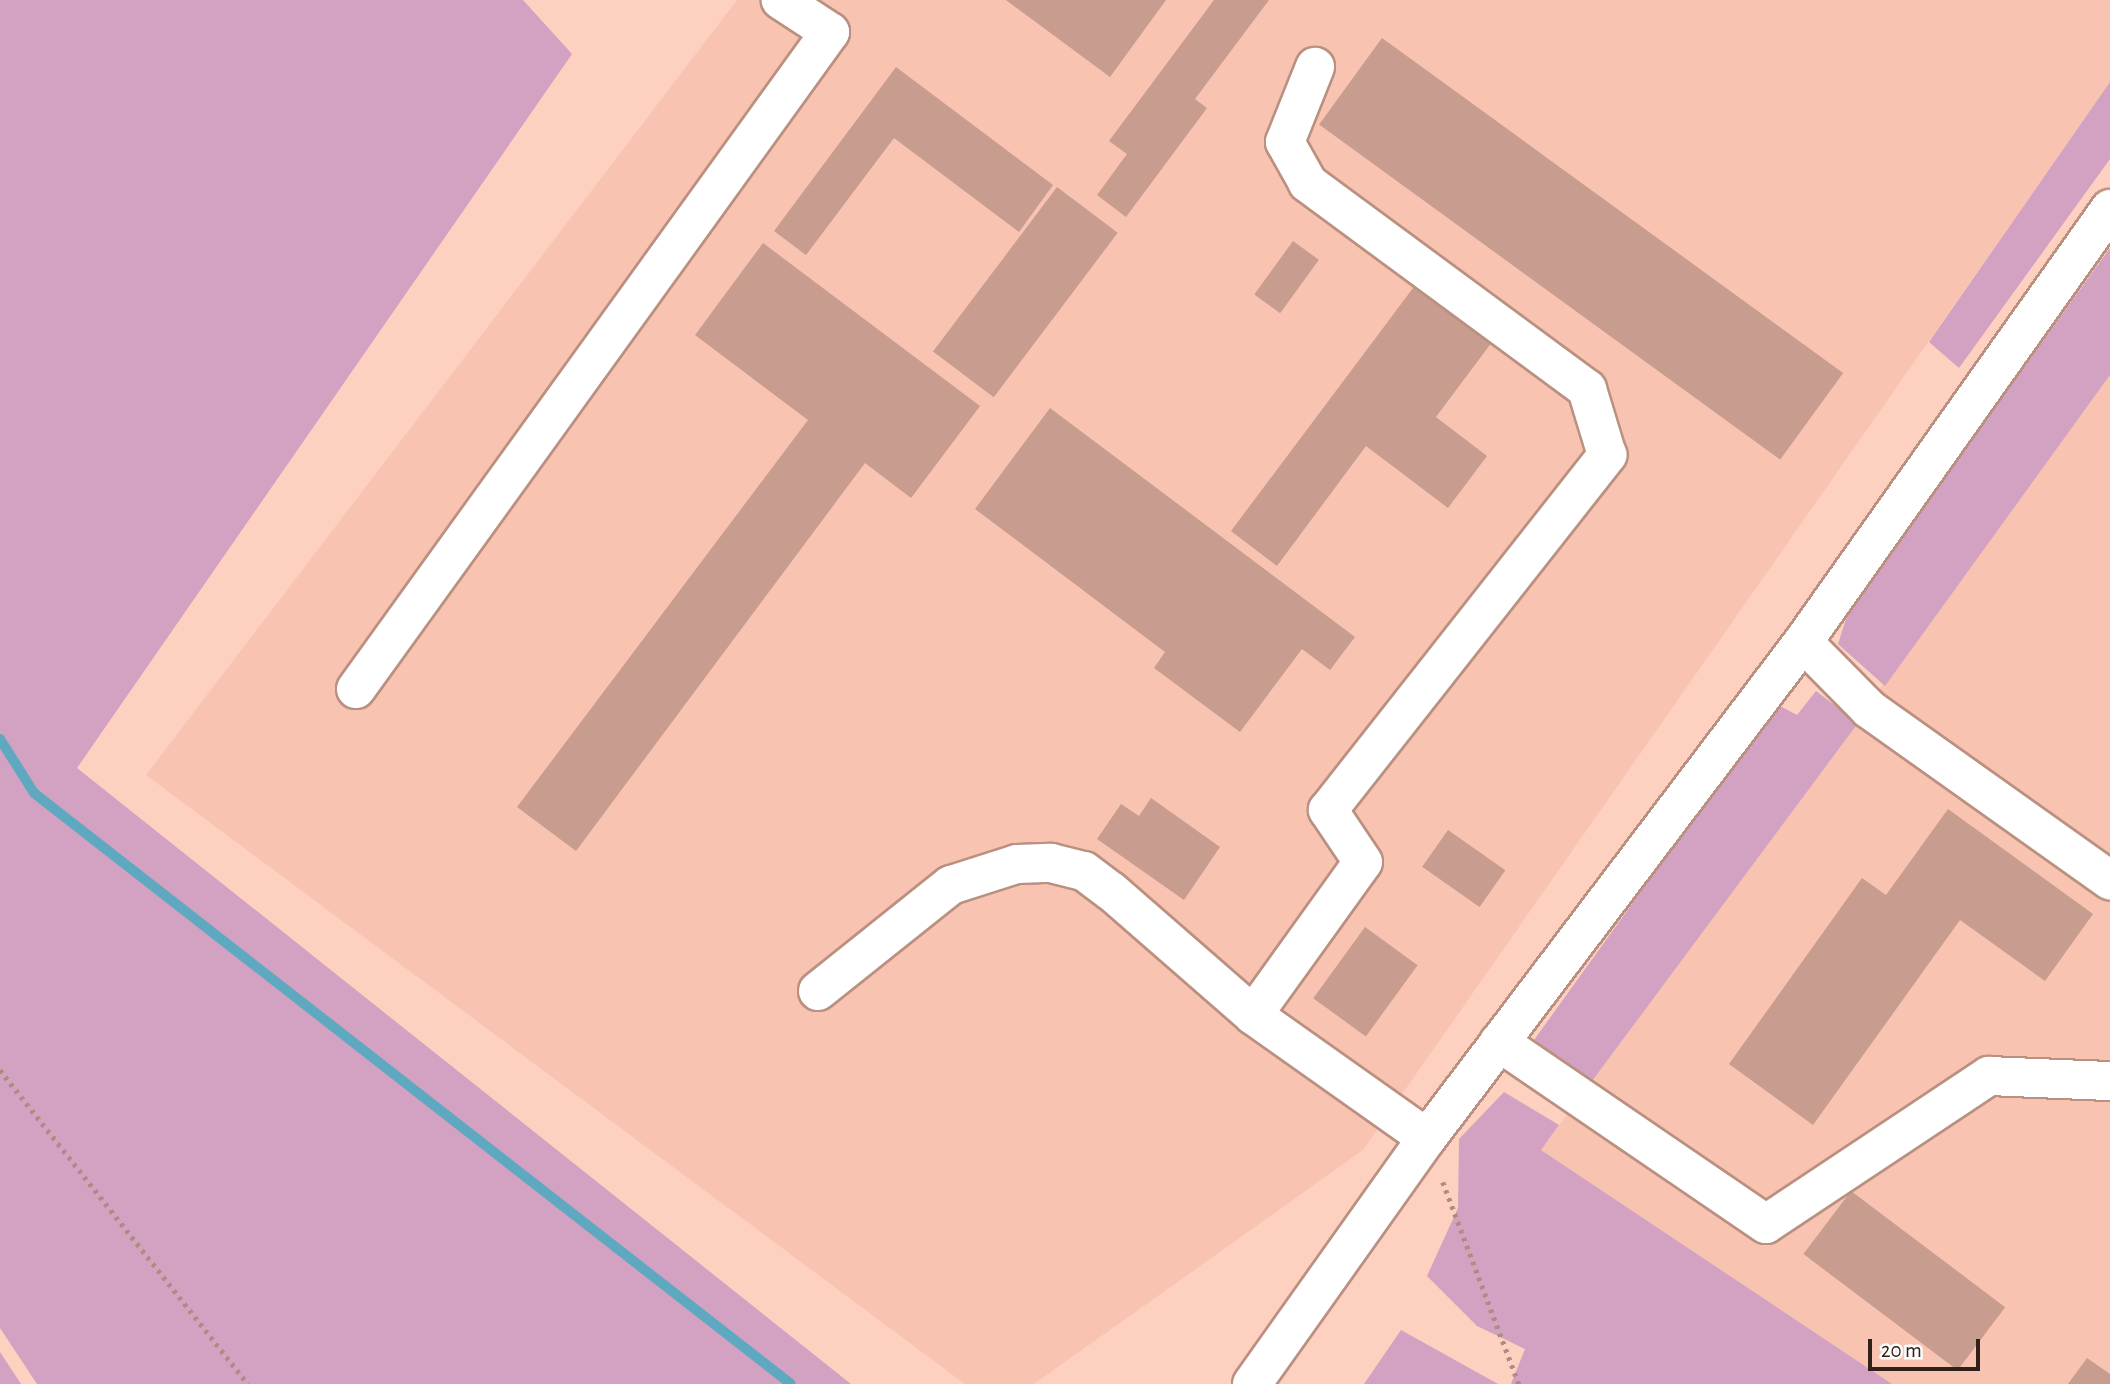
<!DOCTYPE html>
<style>
body{margin:0}
#map{position:relative;width:2110px;height:1384px;overflow:hidden;background:#fdd0c0;font-family:"Alegreya Sans",sans-serif}
div>[style]{position:absolute}
[style*='--x']{left:calc(var(--x)*1px);top:calc(var(--y)*1px);width:calc(var(--w)*1px);rotate:calc(var(--a)*1deg)}
.built>*{inset:0;background:#f8c3b1}
.green>*{inset:0;background:#d3a1c2}
.stream>*{height:10px;margin:-5px;padding:0 5px;transform-origin:5px;border-radius:5px;background:#5fa9c0}
.building>*{inset:0;background:#c89c8e;transform-origin:0 0}
.path>*{height:4.5px;margin-top:-2.25px;transform-origin:0;background:repeating-linear-gradient(90deg,#ae8c80 0 3.5px,transparent 0 8.5px)}
.roads{filter:drop-shadow(2px 0 #ba9081) drop-shadow(-2px 0 #ba9081) drop-shadow(0 2px #ba9081) drop-shadow(0 -2px #ba9081)}
.minor>*{height:38px;margin:-19px;padding:0 19px;transform-origin:19px;border-radius:19px;background:#fff}
span{translate:-50% -50%;white-space:nowrap;text-align:center;line-height:1.15;-webkit-text-stroke:7px #fcfcfc;paint-order:stroke}
.scale{position:absolute;left:1868px;top:1339px;width:112px;height:32px;box-sizing:border-box;border:4px solid #30201a;border-top:0;padding-left:9px;font-size:21px;line-height:24px;white-space:nowrap;color:#30201a;-webkit-text-stroke:5px #fcfcfc;paint-order:stroke}
</style>
<div id="map">
<div class="built">
<div style="clip-path:polygon(737px 0,2110px 0,2110px 82px,1363px 1150px,1034px 1384px,965px 1384px,146px 775px)"></div>
<div style="clip-path:polygon(2110px 375px,2110px 1384px,1892px 1384px,1541px 1150px)"></div>
</div>
<div class="green">
<div style="clip-path:polygon(0 0,523px 0,572px 54px,77px 768px,851px 1384px,37px 1384px,0 1328px)"></div>
<div style="clip-path:polygon(2110px 82px,2110px 159px,1959px 368px,1929px 342px)"></div>
<div style="clip-path:polygon(2110px 248px,2110px 375px,1885px 686px,1838px 644px,1849px 610px)"></div>
<div style="clip-path:polygon(1816px 691px,1858px 723px,1592px 1081px,1534px 1040px,1776px 704px,1797px 715px)"></div>
<div style="clip-path:polygon(1504px 1092px,1559px 1125px,1541px 1150px,1892px 1384px,1511px 1384px,1525px 1349px,1477px 1326px,1427px 1276px,1458px 1208px,1459px 1139px)"></div>
<div style="clip-path:polygon(1401px 1330px,1498px 1384px,1364px 1384px)"></div>
<div style="clip-path:polygon(0 1352px,21px 1384px,22px 1384px,0 1384px)"></div>
</div>
<div class="stream">
<div style="--x:0;--y:739;--w:64;--a:57.8"></div>
<div style="--x:34;--y:793;--w:960;--a:37.98"></div>
</div>
<div class="building">
<div style="clip-path:polygon(1006px 0,1166px 0,1110px 77px)"></div>
<div style="clip-path:polygon(1214px 0,1269px 0,1195px 99px,1207px 108px,1126px 217px,1097px 195px,1127px 154px,1109px 141px)"></div>
<div style="left:1382px;top:38px;width:570px;height:107px;rotate:36deg"></div>
<div style="clip-path:polygon(896px 67px,1053px 185px,1019px 232px,894px 138px,806px 255px,774px 231px)"></div>
<div style="left:1057px;top:187px;width:76px;height:206px;rotate:37deg"></div>
<div style="left:1293px;top:241px;width:32px;height:66px;rotate:36deg"></div>
<div style="clip-path:polygon(763px 243px,980px 406px,911px 498px,865px 463px,576px 851px,517px 807px,808px 420px,695px 335px)"></div>
<div style="clip-path:polygon(1416px 284px,1492px 342px,1436px 417px,1487px 456px,1448px 508px,1366px 446px,1277px 566px,1231px 531px)"></div>
<div style="clip-path:polygon(1050px 408px,1355px 637px,1330px 670px,1302px 649px,1240px 732px,1154px 668px,1165px 652px,975px 509px)"></div>
<div style="clip-path:polygon(1151px 798px,1220px 847px,1184px 900px,1097px 839px,1121px 804px,1139px 816px)"></div>
<div style="clip-path:polygon(1948px 809px,2093px 914px,2045px 981px,1960px 920px,1813px 1125px,1729px 1064px,1862px 878px,1886px 895px)"></div>
<div style="left:1448px;top:830px;width:70px;height:45px;rotate:35deg"></div>
<div style="left:1365px;top:927px;width:65px;height:88px;rotate:36deg"></div>
<div style="left:1851px;top:1191px;width:193px;height:79px;rotate:37deg"></div>
<div style="clip-path:polygon(2087px 1358px,2110px 1374px,2110px 1384px,2068px 1384px)"></div>
</div>
<div class="path">
<div style="--x:0;--y:1070;--w:400;--a:51.7"></div>
<div style="--x:1443;--y:1182;--w:216;--a:69.4"></div>
</div>
<div class="roads">
<div class="minor">
<div style="--x:1803;--y:642;--w:94;--a:45.4"></div>
<div style="--x:1869;--y:709;--w:296;--a:35.4"></div>
<div style="--x:356;--y:689;--w:810;--a:-54.19"></div>
<div style="--x:830;--y:32;--w:59;--a:-146.9"></div>
<div style="--x:818;--y:991;--w:170;--a:-38.6"></div>
<div style="--x:951;--y:885;--w:69;--a:-17.7"></div>
<div style="--x:1017;--y:864;--w:34;--a:-2"></div>
<div style="--x:1051;--y:863;--w:34;--a:14"></div>
<div style="--x:1084;--y:871;--w:34;--a:37"></div>
<div style="--x:1111;--y:891;--w:189;--a:41.1"></div>
<div style="--x:1253;--y:1015;--w:213;--a:35.3"></div>
<div style="--x:1253;--y:1015;--w:188;--a:-54.3"></div>
<div style="--x:1363;--y:862;--w:63;--a:-123.9"></div>
<div style="--x:1328;--y:810;--w:452;--a:-51.8"></div>
<div style="--x:1607;--y:455;--w:69;--a:-106.9"></div>
<div style="--x:1587;--y:389;--w:347;--a:-143.6"></div>
<div style="--x:1308;--y:183;--w:47;--a:-119.3"></div>
<div style="--x:1285;--y:142;--w:81;--a:-68.2"></div>
<div style="--x:1499;--y:1042;--w:323;--a:34.3"></div>
<div style="--x:1766;--y:1224;--w:268;--a:-33.6"></div>
<div style="--x:1989;--y:1076;--w:121;--a:2.4"></div>
<div style="--x:1252;--y:1384;--w:302;--a:-54.6"></div>
<div style="--x:1427;--y:1138;--w:622;--a:-52.84"></div>
<div style="--x:1803;--y:642;--w:531;--a:-54.66"></div>
</div>
</div>
<div class="scale">20 m</div>
</div>
